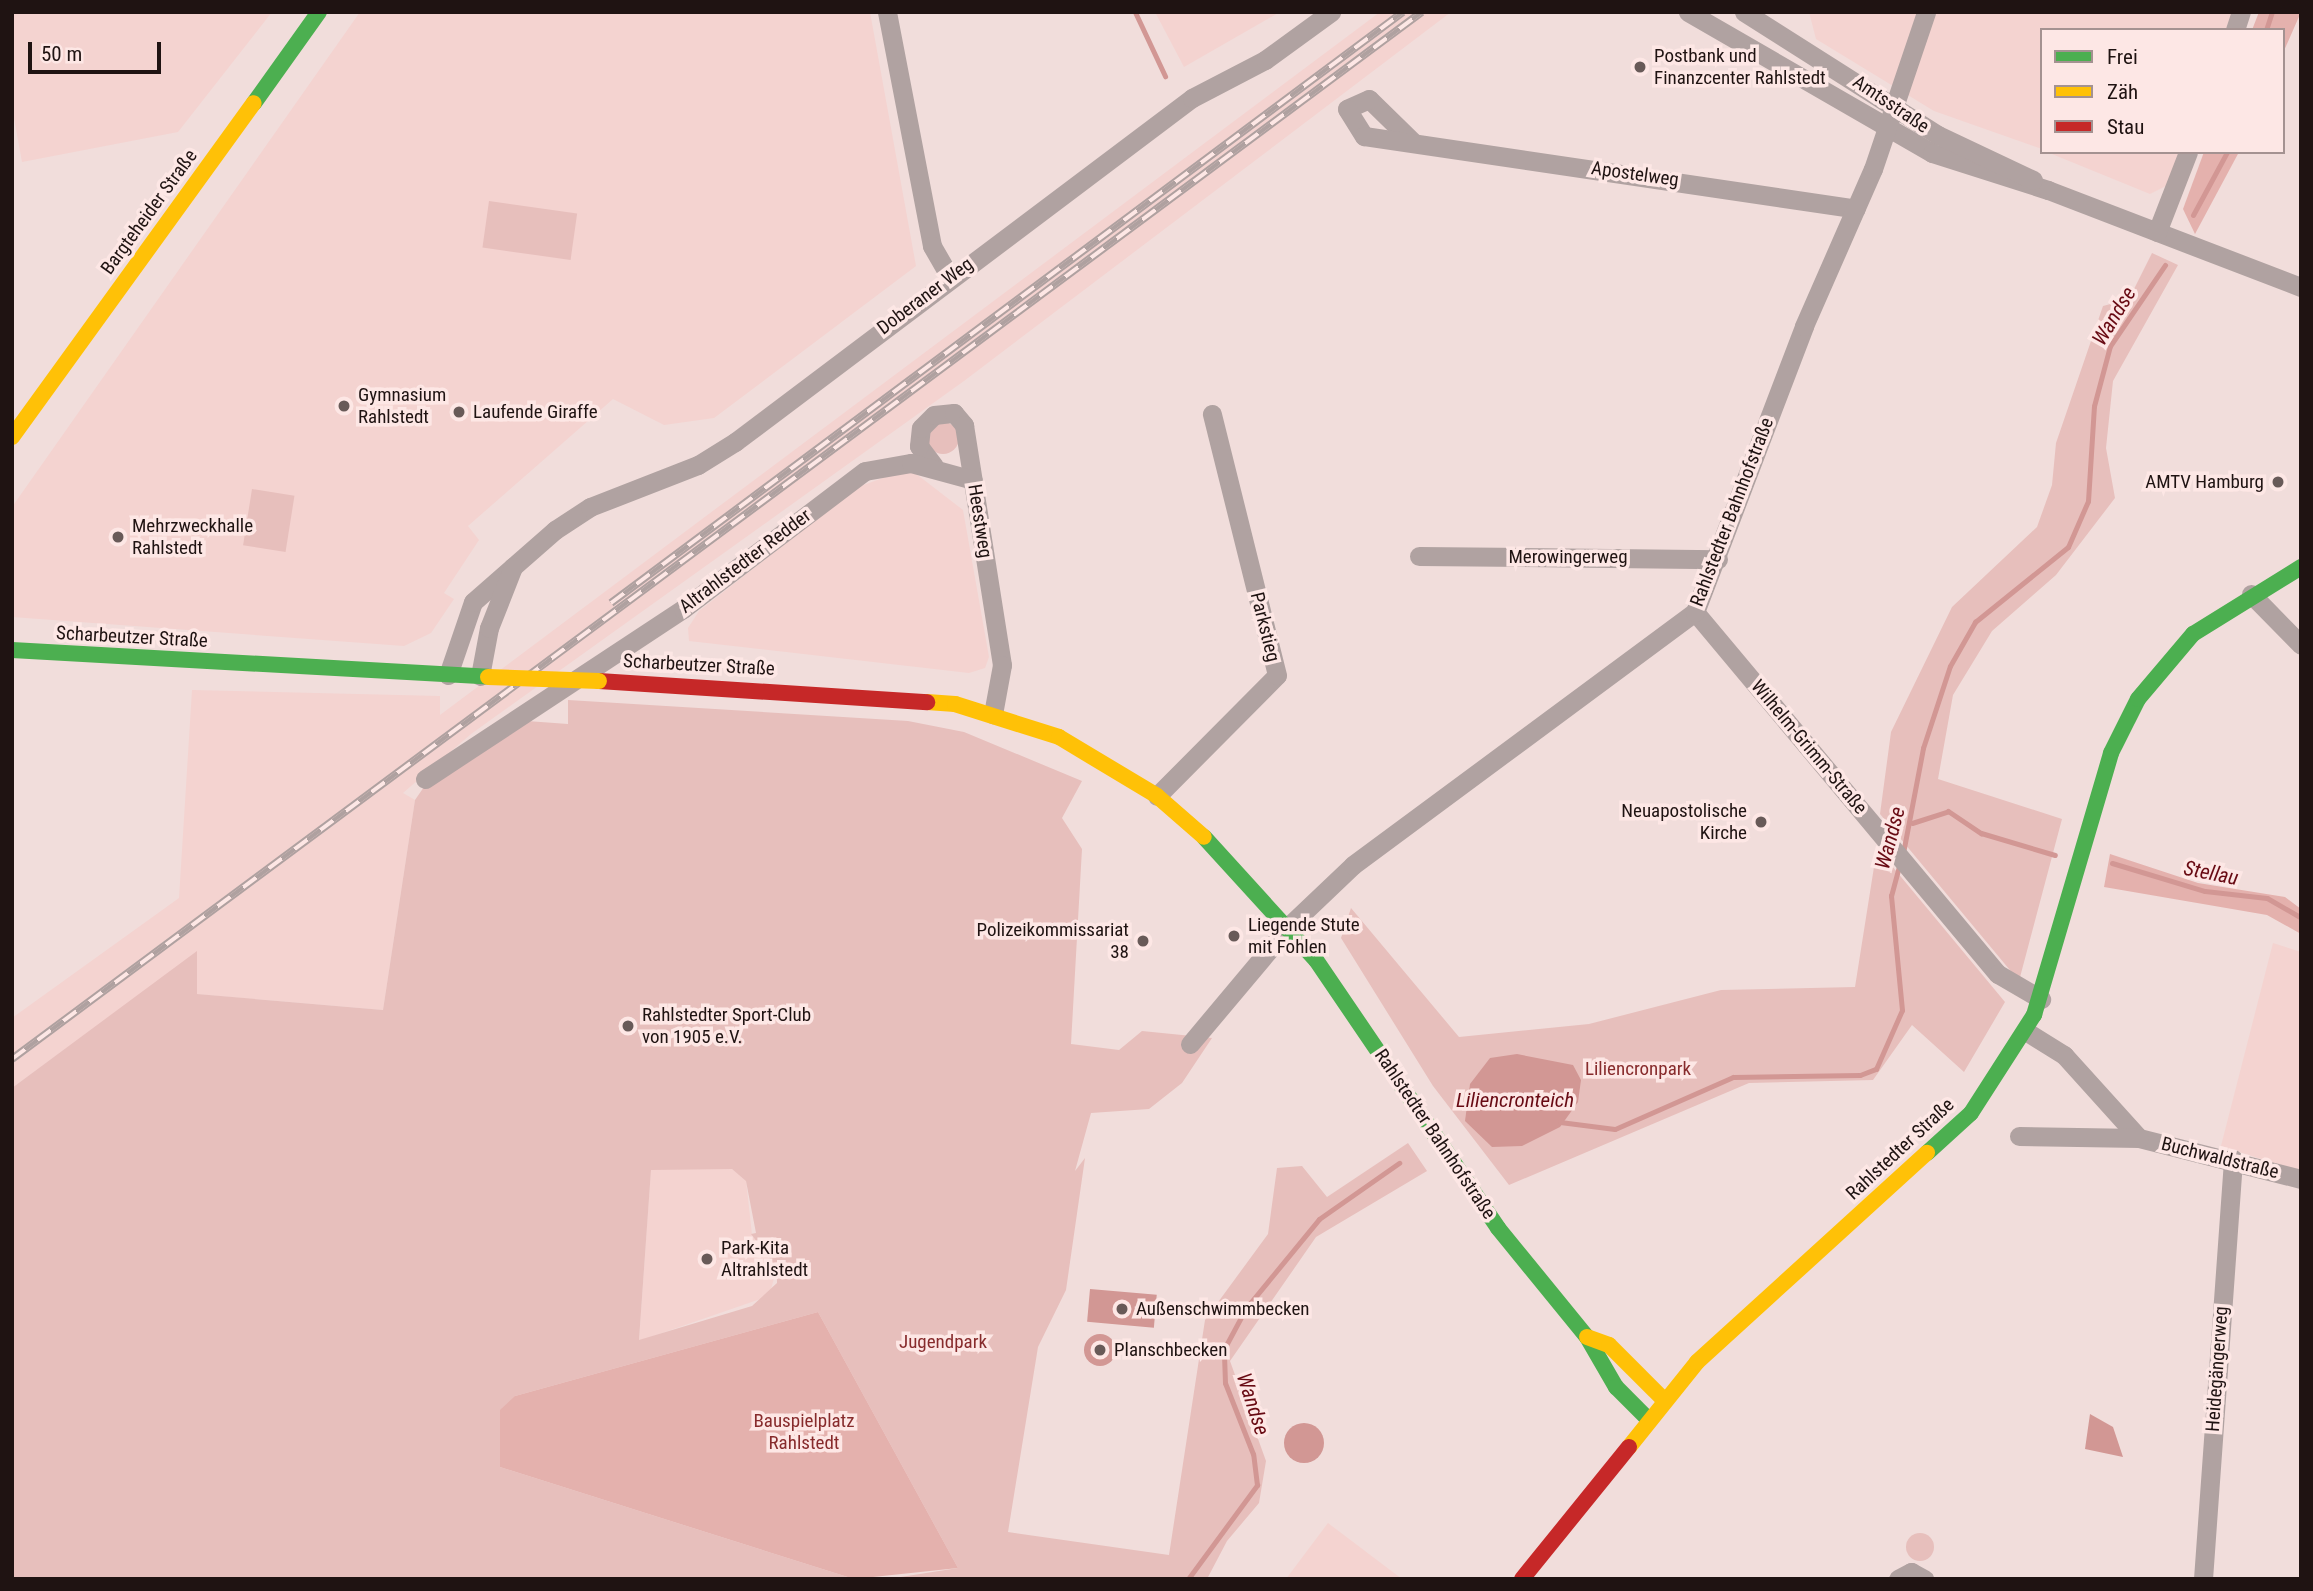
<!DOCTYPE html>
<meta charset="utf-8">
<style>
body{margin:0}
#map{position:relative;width:2313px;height:1591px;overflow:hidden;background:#f1dddb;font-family:"Roboto Condensed",sans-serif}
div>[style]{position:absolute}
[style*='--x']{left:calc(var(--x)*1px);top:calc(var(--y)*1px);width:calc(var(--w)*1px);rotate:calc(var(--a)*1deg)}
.built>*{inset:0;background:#f4d3d0}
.green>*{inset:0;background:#e7bfbc;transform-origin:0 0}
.round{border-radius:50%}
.forest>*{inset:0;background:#e4b1ad}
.water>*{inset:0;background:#d29794;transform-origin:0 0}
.stream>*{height:5px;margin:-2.5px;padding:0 2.5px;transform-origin:2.5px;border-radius:2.5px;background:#d29794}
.street>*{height:19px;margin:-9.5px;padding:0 9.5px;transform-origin:9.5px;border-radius:9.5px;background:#b0a2a1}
.fast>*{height:16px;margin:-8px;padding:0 8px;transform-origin:8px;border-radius:8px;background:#4caf50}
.slow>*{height:16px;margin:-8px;padding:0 8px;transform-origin:8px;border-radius:8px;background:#ffc107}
.jam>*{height:16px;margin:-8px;padding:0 8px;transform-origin:8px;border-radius:8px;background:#c62828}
.rail>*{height:8px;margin-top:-4px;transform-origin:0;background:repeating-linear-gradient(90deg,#fde7e5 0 16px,#afa1a0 0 32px);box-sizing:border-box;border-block:2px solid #afa1a0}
.slow-bridge>*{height:16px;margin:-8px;padding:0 8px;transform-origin:8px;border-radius:8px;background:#ffc107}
.dots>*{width:19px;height:19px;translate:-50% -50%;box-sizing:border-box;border:4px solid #fde7e5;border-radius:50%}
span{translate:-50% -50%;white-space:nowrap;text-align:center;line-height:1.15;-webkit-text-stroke:7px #fde7e5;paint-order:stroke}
.poi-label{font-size:19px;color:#1f1312}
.left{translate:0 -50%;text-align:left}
.right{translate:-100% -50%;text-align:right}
.street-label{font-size:19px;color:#1f1312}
.park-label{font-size:19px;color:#872b2c}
.water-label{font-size:21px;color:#680a13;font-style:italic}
.frame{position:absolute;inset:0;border:14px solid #1f1312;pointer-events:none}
.legend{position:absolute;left:2040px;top:28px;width:245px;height:126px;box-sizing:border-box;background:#fde7e5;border:2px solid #a49291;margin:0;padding:9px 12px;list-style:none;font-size:21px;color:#1f1312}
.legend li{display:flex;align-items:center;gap:14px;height:35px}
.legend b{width:35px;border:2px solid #a49291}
.scale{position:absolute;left:28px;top:42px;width:133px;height:32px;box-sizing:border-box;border:4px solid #1f1312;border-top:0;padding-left:9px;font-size:21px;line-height:24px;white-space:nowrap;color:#1f1312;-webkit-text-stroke:5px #fde7e5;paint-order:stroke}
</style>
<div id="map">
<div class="built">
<div style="clip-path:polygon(12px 12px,272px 12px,178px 132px,22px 162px,12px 107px)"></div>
<div style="clip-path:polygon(360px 12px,870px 12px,916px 266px,714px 418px,664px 425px,613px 399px,468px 526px,479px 540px,444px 593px,454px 599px,431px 633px,404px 646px,12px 617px,12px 507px)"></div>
<div style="clip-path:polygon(1155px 12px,1280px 12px,1184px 67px)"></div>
<div style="clip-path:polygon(1380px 12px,1451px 12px,964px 381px,471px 734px,403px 793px,415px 800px,383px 1010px,196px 994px,197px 952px,12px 1088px,12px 1018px,179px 898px,192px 690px,440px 696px,440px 715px)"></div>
<div style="clip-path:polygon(1809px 12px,2237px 12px,2231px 30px,2042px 30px,2042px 149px,1934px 111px,1816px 39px)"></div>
<div style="clip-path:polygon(2047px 152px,2184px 152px,2170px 184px,2150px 194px)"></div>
<div style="clip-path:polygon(902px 471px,915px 473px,963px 510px,989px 657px,985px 668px,969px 673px,689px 641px,688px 628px,699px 611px,858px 487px)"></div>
<div style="clip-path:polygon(2273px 943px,2301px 952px,2301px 1172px,2221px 1146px)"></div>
<div style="clip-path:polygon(651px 1169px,732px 1169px,746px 1180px,752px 1235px,777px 1268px,769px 1296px,639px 1341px)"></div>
<div style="clip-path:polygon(1328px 1523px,1402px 1579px,1286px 1579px)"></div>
</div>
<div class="green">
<div style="left:489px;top:201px;width:89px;height:47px;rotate:8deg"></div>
<div style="clip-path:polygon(2152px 253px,2178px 265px,2113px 381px,2106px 448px,2115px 498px,2056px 575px,1992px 631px,1953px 695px,1938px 779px,2062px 819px,2019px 981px,1880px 814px,1891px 732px,1952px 607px,2037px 527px,2052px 485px,2056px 443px,2103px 306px,2129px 299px)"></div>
<div class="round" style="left:927px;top:422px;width:32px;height:32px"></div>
<div style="left:252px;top:489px;width:43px;height:57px;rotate:9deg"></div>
<div style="clip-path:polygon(evenodd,568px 700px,908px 721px,964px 732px,1082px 781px,1062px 818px,1082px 849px,1071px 1044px,1119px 1050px,1142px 1031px,1212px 1038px,1182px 1083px,1149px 1109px,1091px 1113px,1075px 1171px,1085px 1158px,1066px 1290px,1038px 1347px,1008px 1532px,1169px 1555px,1205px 1320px,1268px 1234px,1277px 1168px,1302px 1166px,1327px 1197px,1408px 1143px,1427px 1171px,1316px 1237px,1230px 1361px,1266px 1461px,1259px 1503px,1227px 1541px,1207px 1579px,888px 1579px,958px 1568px,818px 1312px,515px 1396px,500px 1467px,854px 1579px,12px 1579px,12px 1088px,197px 951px,197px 994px,383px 1010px,415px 800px,426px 784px,527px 721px,568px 724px,568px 700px,732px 1169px,746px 1181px,756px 1233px,751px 1234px,777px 1268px,777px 1283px,752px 1306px,639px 1340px,651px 1170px,732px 1169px)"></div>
<div style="clip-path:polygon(1877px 848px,2005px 1002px,1964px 1072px,1912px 1025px,1873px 1080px,1749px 1083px,1509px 1185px,1433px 1086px,1341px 938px,1351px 908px,1459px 1037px,1589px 1024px,1721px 990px,1855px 987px)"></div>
<div class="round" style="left:1906px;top:1533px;width:28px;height:28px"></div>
</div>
<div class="forest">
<div style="clip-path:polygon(2259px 12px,2301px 12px,2283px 53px,2283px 30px,2252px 30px)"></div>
<div style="clip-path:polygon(2204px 152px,2239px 152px,2195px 234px,2183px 209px)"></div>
<div style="clip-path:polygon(2110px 854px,2198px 883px,2285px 897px,2301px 909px,2301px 934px,2267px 915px,2104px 887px)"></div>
<div style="clip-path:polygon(818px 1312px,958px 1568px,854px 1579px,500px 1467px,500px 1410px,515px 1396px)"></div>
</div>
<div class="water">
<div style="clip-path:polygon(1517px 1054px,1573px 1065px,1581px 1080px,1578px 1102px,1560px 1127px,1522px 1146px,1492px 1147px,1465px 1121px,1470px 1084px,1490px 1058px)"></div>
<div style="left:1090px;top:1289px;width:67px;height:33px;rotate:5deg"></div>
<div class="round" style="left:1084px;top:1334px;width:32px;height:32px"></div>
<div style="clip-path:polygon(2090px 1414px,2113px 1427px,2123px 1457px,2085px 1449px)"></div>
<div class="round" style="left:1284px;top:1423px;width:40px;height:40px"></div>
</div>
<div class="stream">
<div style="--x:1135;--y:12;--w:71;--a:64.9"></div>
<div style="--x:2266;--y:30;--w:19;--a:-72"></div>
<div style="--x:2193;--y:215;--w:72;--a:-61.6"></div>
<div style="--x:1912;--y:823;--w:38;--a:-18"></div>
<div style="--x:1948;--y:811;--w:40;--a:34"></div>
<div style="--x:1981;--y:833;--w:77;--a:16.6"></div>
<div style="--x:1903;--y:853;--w:107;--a:-79.2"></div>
<div style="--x:1923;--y:748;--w:86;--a:-71.8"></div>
<div style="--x:1950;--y:666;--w:51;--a:-60.4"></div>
<div style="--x:1975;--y:622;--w:119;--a:-38.9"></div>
<div style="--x:2068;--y:547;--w:50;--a:-66.5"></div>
<div style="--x:2088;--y:501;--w:95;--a:-86.4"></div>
<div style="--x:2094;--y:406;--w:62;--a:-75.1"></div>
<div style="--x:2110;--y:346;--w:98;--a:-55.8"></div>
<div style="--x:2112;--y:863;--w:97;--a:16.8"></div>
<div style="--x:2205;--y:891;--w:62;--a:6.4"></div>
<div style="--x:2267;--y:898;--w:39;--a:30"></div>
<div style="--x:1560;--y:1122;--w:55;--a:7.3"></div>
<div style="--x:1615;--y:1129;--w:129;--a:-23.8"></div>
<div style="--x:1733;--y:1077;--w:127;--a:-0.9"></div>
<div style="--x:1860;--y:1075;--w:17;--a:-21"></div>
<div style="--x:1876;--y:1069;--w:64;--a:-66.2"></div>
<div style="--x:1902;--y:1010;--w:115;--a:-95.5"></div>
<div style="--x:1891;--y:896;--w:31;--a:-75"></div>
<div style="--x:1188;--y:1579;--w:117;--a:-53.7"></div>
<div style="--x:1257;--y:1485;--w:31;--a:-97"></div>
<div style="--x:1253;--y:1454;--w:76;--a:-111.5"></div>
<div style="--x:1225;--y:1383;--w:34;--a:-92"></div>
<div style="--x:1224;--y:1349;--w:47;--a:-61.8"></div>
<div style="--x:1246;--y:1308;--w:115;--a:-50.6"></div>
<div style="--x:1319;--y:1219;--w:98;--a:-35"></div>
</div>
<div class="street">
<div style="--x:887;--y:12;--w:238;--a:79.1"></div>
<div style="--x:932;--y:246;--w:34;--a:60"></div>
<div style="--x:1688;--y:12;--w:282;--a:30"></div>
<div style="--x:1932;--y:153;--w:122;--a:17.7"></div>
<div style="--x:2048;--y:190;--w:271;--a:21"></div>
<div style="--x:1744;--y:12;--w:230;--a:32.4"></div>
<div style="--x:1938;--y:135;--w:105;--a:25.3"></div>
<div style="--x:2235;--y:30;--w:19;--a:-72"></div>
<div style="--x:1414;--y:143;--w:63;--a:-135.6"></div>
<div style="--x:1369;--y:99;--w:24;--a:156"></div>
<div style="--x:1347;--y:109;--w:32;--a:58"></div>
<div style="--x:1364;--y:136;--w:497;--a:8.4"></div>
<div style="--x:2157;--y:232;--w:86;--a:-68.8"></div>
<div style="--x:934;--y:466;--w:25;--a:-127"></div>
<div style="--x:919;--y:446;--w:18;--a:-84"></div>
<div style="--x:921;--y:428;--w:18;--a:-45"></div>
<div style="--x:934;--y:415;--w:20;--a:-6"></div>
<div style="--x:954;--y:413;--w:16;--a:50"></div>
<div style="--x:964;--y:425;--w:243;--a:81"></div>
<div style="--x:1002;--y:665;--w:50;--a:100.4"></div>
<div style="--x:1419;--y:556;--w:299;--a:0.6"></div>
<div style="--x:2251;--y:594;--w:71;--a:45.6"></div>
<div style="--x:1695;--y:612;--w:472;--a:50.1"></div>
<div style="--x:1998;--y:974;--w:50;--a:30.2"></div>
<div style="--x:448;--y:675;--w:77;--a:-71.1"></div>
<div style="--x:473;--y:602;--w:109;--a:-41.3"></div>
<div style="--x:555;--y:530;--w:42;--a:-33.3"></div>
<div style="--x:590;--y:507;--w:116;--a:-21.3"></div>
<div style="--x:698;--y:465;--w:44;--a:-31.9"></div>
<div style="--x:735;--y:442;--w:572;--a:-36.97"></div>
<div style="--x:1192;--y:98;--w:82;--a:-27.5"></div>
<div style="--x:1265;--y:60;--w:82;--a:-36"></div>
<div style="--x:480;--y:676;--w:49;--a:-79.4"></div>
<div style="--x:489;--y:628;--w:66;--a:-68.5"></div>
<div style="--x:425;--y:779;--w:309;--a:-33.4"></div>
<div style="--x:683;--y:609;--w:228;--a:-37.2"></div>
<div style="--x:865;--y:471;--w:47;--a:-9.9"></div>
<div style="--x:911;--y:463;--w:64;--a:15.3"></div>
<div style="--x:1157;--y:796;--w:170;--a:-45.2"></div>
<div style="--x:1277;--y:675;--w:269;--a:-104"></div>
<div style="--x:2027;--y:1032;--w:44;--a:31.9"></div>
<div style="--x:2064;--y:1055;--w:112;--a:47.9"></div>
<div style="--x:2139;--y:1138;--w:167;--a:14.2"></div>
<div style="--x:1190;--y:1044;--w:154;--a:-50"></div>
<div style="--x:1289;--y:926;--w:88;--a:-43.6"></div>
<div style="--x:1353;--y:865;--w:425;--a:-36.5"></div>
<div style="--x:1695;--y:612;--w:306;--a:-69.1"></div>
<div style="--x:1804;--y:326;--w:171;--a:-66.3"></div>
<div style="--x:1873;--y:169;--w:166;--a:-71.3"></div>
<div style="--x:2019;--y:1136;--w:120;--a:1"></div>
<div style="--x:1898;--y:1579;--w:15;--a:-28"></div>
<div style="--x:1911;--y:1572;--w:15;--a:28"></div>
<div style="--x:2203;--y:1579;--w:421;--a:-85.9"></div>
</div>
<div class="fast">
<div style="--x:254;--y:103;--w:112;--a:-54.5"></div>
<div style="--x:12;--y:650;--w:477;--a:3.2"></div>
<div style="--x:1204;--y:837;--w:166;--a:47.7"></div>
<div style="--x:1316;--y:960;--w:324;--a:55.8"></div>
<div style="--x:1498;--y:1228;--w:141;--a:50.8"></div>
<div style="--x:1587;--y:1337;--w:58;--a:59.9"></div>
<div style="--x:1616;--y:1387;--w:45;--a:45"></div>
<div style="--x:1927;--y:1153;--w:59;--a:-42.3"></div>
<div style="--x:1971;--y:1113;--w:117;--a:-57.3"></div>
<div style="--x:2034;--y:1015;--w:273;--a:-73.6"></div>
<div style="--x:2111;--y:753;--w:60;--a:-63.4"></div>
<div style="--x:2138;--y:699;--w:85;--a:-49.8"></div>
<div style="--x:2193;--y:634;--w:127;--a:-31.8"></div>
</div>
<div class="slow">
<div style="--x:12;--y:437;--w:412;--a:-54.1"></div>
<div style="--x:927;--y:702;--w:28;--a:4"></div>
<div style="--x:955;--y:704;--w:109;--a:17.6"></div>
<div style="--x:1059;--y:737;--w:114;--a:31"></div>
<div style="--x:1157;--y:796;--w:62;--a:41.1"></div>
<div style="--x:1587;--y:1337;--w:23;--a:20"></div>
<div style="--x:1609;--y:1345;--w:78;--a:45"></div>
<div style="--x:1629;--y:1447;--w:109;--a:-51.3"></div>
<div style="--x:1697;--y:1362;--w:311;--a:-42.3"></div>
</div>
<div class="jam">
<div style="--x:599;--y:681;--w:329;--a:3.7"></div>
<div style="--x:1522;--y:1579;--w:170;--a:-51"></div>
</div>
<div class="rail">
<div style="--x:611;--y:603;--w:988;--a:-36.73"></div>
<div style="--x:12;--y:1059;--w:1756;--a:-36.6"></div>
</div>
<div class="slow-bridge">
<div style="--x:488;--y:677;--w:111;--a:2.1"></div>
</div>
<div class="dots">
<div style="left:1640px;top:67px;background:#685a58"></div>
<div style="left:344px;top:406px;background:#685a58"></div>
<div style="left:459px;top:412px;background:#685a58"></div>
<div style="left:2278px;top:482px;background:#685a58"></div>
<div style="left:118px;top:537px;background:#685a58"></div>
<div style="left:1761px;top:822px;background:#685a58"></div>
<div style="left:1234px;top:936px;background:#685a58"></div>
<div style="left:1143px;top:941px;background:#685a58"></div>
<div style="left:628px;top:1026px;background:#685a58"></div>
<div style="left:707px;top:1259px;background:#685a58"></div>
<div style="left:1122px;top:1309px;background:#685a58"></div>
<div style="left:1100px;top:1350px;background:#685a58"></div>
</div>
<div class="poi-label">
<span class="left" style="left:1654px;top:67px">Postbank und<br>Finanzcenter Rahlstedt</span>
<span class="left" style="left:358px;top:406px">Gymnasium<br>Rahlstedt</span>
<span class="left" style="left:473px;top:412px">Laufende Giraffe</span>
<span class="right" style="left:2264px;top:482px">AMTV Hamburg</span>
<span class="left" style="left:132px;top:537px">Mehrzweckhalle<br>Rahlstedt</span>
<span class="right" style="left:1747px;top:822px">Neuapostolische<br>Kirche</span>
<span class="left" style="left:1248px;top:936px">Liegende Stute<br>mit Fohlen</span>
<span class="right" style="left:1129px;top:941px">Polizeikommissariat<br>38</span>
<span class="left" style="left:642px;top:1026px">Rahlstedter Sport-Club<br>von 1905 e.V.</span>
<span class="left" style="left:721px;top:1259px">Park-Kita<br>Altrahlstedt</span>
<span class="left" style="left:1136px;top:1309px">Außenschwimmbecken</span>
<span class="left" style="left:1114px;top:1350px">Planschbecken</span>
</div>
<div class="street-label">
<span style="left:1891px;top:104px;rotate:34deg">Amtsstraße</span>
<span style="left:1635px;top:174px;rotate:8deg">Apostelweg</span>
<span style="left:149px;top:212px;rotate:-54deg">Bargteheider Straße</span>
<span style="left:925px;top:296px;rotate:-37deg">Doberaner Weg</span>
<span style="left:1732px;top:512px;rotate:-69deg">Rahlstedter Bahnhofstraße</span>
<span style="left:980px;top:521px;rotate:81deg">Heestweg</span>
<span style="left:1568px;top:557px">Merowingerweg</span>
<span style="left:745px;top:561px;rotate:-37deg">Altrahlstedter Redder</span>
<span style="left:1265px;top:627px;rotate:76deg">Parkstieg</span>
<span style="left:132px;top:637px;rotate:3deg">Scharbeutzer Straße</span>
<span style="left:699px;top:665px;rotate:3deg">Scharbeutzer Straße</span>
<span style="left:1809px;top:747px;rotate:50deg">Wilhelm-Grimm-Straße</span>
<span style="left:1435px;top:1134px;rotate:56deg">Rahlstedter Bahnhofstraße</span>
<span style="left:1900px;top:1149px;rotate:-43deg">Rahlstedter Straße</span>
<span style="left:2220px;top:1158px;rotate:14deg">Buchwaldstraße</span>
<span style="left:2217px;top:1369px;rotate:-86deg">Heidegängerweg</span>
</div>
<div class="park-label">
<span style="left:1638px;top:1069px">Liliencronpark</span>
<span style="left:943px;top:1342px">Jugendpark</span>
<span style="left:804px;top:1432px">Bauspielplatz<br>Rahlstedt</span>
</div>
<div class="water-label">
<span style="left:2114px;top:316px;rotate:-59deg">Wandse</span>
<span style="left:1890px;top:838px;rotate:-75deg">Wandse</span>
<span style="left:2211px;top:873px;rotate:11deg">Stellau</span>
<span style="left:1515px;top:1100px">Liliencronteich</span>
<span style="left:1253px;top:1404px;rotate:72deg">Wandse</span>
</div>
<div class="frame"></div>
<ul class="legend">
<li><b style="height:9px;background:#4caf50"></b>Frei</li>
<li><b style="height:9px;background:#ffc107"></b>Zäh</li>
<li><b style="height:9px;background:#c62828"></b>Stau</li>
</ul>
<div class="scale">50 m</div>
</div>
